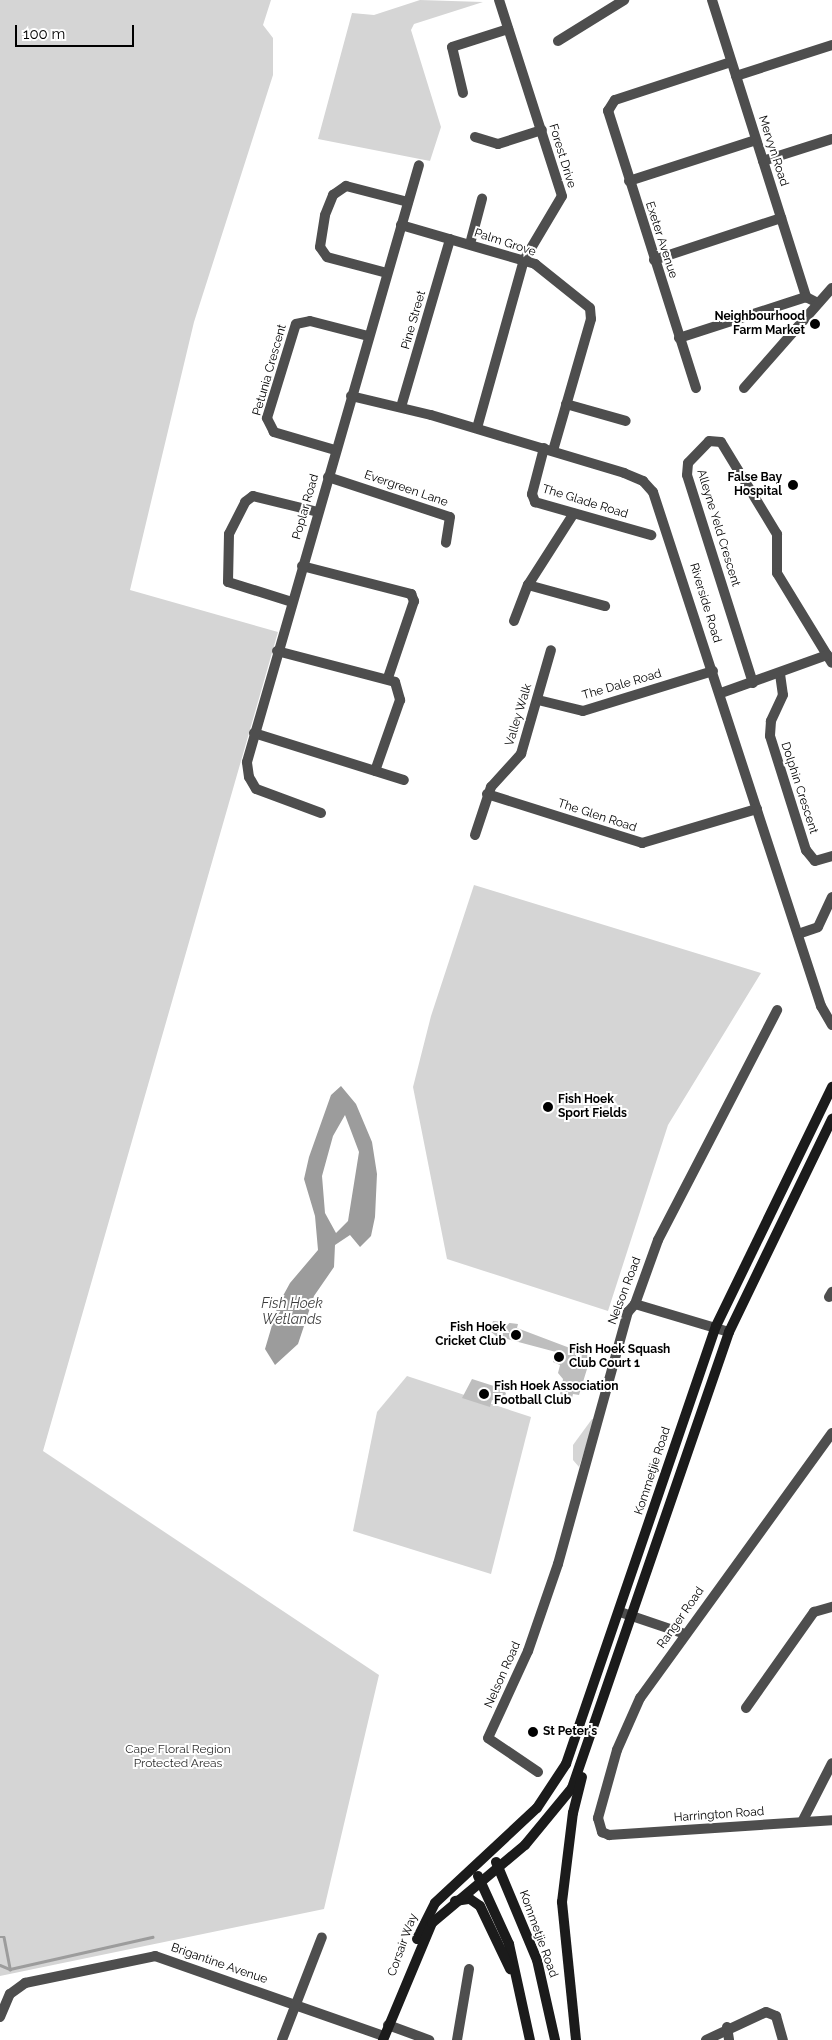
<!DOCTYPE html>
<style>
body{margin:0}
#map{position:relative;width:832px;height:2040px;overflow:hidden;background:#fff;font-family:Raleway,sans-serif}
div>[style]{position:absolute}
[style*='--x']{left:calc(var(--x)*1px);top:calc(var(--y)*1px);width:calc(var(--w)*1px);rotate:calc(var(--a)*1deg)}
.green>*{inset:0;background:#d5d5d5}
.water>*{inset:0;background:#9c9c9c}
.stream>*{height:2.5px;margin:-1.25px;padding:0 1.25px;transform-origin:1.25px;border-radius:1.25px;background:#9c9c9c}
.building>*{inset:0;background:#bebebe}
.street>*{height:10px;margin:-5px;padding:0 5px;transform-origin:5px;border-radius:5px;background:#4e4e4e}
.secondary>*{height:10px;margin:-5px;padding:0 5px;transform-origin:5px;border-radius:5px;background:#1b1b1b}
.dots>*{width:14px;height:14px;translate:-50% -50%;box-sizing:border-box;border:2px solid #fff;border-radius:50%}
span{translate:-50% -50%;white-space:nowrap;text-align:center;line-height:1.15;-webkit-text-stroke:4px #fff;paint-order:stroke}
.street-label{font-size:12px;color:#000}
.poi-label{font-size:12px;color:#000;font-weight:700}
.right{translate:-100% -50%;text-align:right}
.left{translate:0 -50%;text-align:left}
.park-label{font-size:12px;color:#2c2c2c}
.water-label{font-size:14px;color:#3d3d3d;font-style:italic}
.scale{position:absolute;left:15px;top:25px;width:119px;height:22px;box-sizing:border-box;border:2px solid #000;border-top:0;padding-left:6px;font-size:15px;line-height:18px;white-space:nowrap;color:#000;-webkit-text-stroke:4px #fff;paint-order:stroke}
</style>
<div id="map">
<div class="green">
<div style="clip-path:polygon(0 0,271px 0,263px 25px,273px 38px,273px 75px,194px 322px,130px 590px,278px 632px,43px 1451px,379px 1675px,324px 1909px,0 1976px)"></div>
<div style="clip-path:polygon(420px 0,483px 2px,414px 24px,411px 30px,441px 127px,430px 161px,318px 139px,352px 13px,374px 15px)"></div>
<div style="clip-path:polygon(474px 885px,761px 973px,668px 1125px,608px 1311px,447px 1259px,413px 1087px,431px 1016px)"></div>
<div style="clip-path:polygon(407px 1376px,531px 1417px,491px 1574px,353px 1531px,377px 1412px)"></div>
<div style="clip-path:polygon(592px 1419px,595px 1419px,579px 1467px,573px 1460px,573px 1445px)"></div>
</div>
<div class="water">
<div style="clip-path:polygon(evenodd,341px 1086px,356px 1104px,372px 1142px,377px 1174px,375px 1217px,371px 1236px,360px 1247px,350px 1235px,335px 1245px,334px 1267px,314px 1296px,298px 1344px,275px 1365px,265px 1349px,278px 1305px,290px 1283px,318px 1250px,315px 1216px,304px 1179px,309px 1157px,331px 1095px,341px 1086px,345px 1115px,359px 1152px,348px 1221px,336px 1233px,325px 1213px,322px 1176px,333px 1136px,345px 1115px)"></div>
</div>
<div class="stream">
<div style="--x:0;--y:1937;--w:4;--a:0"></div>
<div style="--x:4;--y:1937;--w:33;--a:79"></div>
<div style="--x:0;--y:1965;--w:11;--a:22"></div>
<div style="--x:10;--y:1969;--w:146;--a:-12.7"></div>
</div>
<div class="building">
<div style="clip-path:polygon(493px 1321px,518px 1324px,517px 1328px,591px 1356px,579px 1395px,573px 1394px,572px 1398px,560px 1394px,563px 1379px,558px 1373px,560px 1365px,553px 1362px,556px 1352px,496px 1336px,490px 1331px)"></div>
<div style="clip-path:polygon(472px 1379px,500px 1388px,506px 1393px,503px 1403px,492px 1400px,490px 1407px,462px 1398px)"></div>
</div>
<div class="street">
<div style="--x:712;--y:0;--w:312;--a:72.4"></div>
<div style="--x:806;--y:297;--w:13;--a:27"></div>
<div style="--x:558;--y:41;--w:78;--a:-31.8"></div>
<div style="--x:736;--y:76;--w:101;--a:-17.9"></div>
<div style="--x:463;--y:93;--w:47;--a:-103.4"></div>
<div style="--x:452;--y:47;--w:59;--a:-17.8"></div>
<div style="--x:475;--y:137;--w:24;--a:17"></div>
<div style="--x:498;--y:144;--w:46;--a:-17.7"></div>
<div style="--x:763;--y:161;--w:72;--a:-17.7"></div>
<div style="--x:629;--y:181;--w:133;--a:-17.9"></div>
<div style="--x:401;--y:225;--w:140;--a:16.2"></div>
<div style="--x:535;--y:264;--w:70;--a:38.7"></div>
<div style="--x:590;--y:308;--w:11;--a:85"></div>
<div style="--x:591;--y:319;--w:137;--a:106.1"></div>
<div style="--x:470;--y:244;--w:47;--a:-75.1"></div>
<div style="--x:654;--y:260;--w:134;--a:-18.3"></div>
<div style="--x:387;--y:273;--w:62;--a:-165.1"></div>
<div style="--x:327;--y:257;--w:12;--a:-125"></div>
<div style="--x:320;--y:247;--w:32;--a:-81"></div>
<div style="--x:325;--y:215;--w:22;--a:-68"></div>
<div style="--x:333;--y:195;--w:16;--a:-35"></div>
<div style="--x:346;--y:186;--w:64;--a:14.5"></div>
<div style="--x:679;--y:338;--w:133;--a:-17.9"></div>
<div style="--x:696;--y:388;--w:291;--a:-107.6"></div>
<div style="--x:608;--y:111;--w:13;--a:-58"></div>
<div style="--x:615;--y:100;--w:122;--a:-18.1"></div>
<div style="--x:744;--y:388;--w:133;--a:-48.7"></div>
<div style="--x:351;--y:396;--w:82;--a:13.4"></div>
<div style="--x:431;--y:415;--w:202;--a:16.7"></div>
<div style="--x:624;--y:473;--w:21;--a:23"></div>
<div style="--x:643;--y:481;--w:15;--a:48"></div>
<div style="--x:653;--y:492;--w:541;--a:71.9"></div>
<div style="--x:821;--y:1006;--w:22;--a:60"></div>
<div style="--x:566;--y:404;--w:62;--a:15.8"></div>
<div style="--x:401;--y:407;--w:175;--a:-73.7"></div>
<div style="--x:477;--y:428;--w:174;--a:-74.4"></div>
<div style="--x:524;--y:260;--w:74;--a:-59.3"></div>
<div style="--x:562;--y:196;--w:206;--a:-107.8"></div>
<div style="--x:544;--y:448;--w:48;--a:104.6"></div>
<div style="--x:532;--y:494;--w:9;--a:69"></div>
<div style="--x:535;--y:502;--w:121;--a:15.9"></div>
<div style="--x:335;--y:450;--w:64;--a:-163.6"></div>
<div style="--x:274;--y:432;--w:16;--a:-117"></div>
<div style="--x:267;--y:418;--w:98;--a:-72.9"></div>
<div style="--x:296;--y:324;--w:14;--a:-12"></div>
<div style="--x:310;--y:321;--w:60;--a:14.5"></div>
<div style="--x:328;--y:477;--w:128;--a:18.2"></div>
<div style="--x:450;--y:517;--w:26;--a:99"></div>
<div style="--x:302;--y:566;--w:113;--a:14.4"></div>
<div style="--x:411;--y:594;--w:8;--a:67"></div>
<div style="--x:414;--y:601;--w:81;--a:108.7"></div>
<div style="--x:528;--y:585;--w:80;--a:15.3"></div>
<div style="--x:292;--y:602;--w:67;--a:-162.6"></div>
<div style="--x:228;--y:582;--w:48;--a:-88.8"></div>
<div style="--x:229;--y:534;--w:36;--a:-63"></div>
<div style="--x:245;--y:502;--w:10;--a:-37"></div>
<div style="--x:253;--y:496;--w:67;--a:13.8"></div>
<div style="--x:514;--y:621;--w:39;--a:-69"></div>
<div style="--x:528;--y:585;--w:85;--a:-57.4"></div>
<div style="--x:277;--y:651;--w:122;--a:14.7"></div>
<div style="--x:395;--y:682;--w:19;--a:74"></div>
<div style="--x:400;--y:700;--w:75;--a:109.4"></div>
<div style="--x:780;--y:674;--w:21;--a:82"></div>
<div style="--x:783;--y:695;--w:29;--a:115"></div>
<div style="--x:771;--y:721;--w:15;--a:94"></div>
<div style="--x:770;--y:736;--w:120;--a:72.5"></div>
<div style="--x:806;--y:850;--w:14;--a:51"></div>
<div style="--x:815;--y:861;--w:18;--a:-16"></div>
<div style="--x:753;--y:683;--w:218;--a:-107.6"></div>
<div style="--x:687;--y:475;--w:12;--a:-85"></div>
<div style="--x:688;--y:463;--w:30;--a:-46"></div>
<div style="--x:709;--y:441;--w:12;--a:5"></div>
<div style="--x:721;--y:442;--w:108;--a:58.7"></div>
<div style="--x:777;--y:534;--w:39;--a:90"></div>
<div style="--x:777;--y:573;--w:105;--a:58.6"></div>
<div style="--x:721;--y:693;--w:113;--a:-19.7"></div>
<div style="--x:538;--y:700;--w:46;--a:13.7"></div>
<div style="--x:583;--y:711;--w:136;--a:-17.1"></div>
<div style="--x:254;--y:733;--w:157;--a:17.4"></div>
<div style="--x:487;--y:794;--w:163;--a:17.5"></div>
<div style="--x:642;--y:843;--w:120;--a:-16.5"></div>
<div style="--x:321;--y:813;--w:69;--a:-159.7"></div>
<div style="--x:256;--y:789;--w:14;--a:-120"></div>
<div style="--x:249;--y:777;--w:15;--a:-98"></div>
<div style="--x:247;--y:762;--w:621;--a:-73.93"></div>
<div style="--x:475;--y:835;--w:51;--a:-71.6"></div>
<div style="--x:491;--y:787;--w:45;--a:-47.7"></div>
<div style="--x:521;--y:754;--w:108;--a:-73.9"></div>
<div style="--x:798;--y:934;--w:21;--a:-19"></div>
<div style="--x:818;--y:927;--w:33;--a:-65"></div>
<div style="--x:829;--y:1297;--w:6;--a:-59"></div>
<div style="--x:635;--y:1304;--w:98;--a:16.6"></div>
<div style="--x:832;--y:1433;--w:327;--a:125.9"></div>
<div style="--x:640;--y:1698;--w:57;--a:113.9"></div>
<div style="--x:617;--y:1750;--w:71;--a:105.6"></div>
<div style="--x:598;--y:1818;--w:15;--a:74"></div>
<div style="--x:602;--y:1832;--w:8;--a:23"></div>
<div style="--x:609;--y:1835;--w:224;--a:-3.8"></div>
<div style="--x:620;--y:1612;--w:69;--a:18.7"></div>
<div style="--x:746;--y:1708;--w:118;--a:-54.7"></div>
<div style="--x:814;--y:1612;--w:19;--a:-16"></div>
<div style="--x:538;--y:1772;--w:60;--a:-145.8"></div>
<div style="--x:488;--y:1738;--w:96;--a:-65.3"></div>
<div style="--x:528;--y:1651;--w:92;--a:-71"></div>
<div style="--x:558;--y:1564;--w:262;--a:-74.5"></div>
<div style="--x:628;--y:1312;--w:11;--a:-49"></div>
<div style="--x:635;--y:1304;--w:68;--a:-70.2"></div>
<div style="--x:658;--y:1240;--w:259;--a:-62.6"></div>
<div style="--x:802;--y:1822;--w:66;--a:-63"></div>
<div style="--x:0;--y:2017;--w:25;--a:-67"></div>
<div style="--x:10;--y:1994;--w:19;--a:-36"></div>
<div style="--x:25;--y:1983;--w:133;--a:-11.7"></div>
<div style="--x:155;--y:1956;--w:243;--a:19.3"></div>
<div style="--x:388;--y:2025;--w:44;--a:20.1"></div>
<div style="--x:727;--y:2027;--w:13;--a:81"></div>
<div style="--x:282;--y:2040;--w:110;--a:-68.8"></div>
<div style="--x:457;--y:2040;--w:72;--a:-80.4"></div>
<div style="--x:706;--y:2040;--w:66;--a:-25"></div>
<div style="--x:766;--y:2012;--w:11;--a:22"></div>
<div style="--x:776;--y:2016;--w:25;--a:74"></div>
</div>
<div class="secondary">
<div style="--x:496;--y:1862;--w:106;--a:67.3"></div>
<div style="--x:537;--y:1960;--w:82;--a:77.3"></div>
<div style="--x:478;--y:1876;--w:75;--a:65.5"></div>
<div style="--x:509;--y:1944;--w:98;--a:77.7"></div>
<div style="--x:455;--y:1901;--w:15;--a:-8"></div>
<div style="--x:470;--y:1899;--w:12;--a:35"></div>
<div style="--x:480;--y:1906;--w:70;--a:64.5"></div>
<div style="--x:417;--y:1939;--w:40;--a:-63.4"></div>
<div style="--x:435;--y:1903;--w:139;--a:-43"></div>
<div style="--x:537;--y:1808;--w:53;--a:-56.6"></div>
<div style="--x:566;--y:1764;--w:463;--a:-71.1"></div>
<div style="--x:716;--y:1326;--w:266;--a:-64.1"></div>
<div style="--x:383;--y:2040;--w:127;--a:-67.3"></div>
<div style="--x:432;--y:1923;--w:121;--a:-40"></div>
<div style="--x:525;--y:1845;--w:74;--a:-50.5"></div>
<div style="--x:572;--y:1788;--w:482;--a:-71"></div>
<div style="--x:729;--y:1332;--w:237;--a:-64.2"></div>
<div style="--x:576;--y:2040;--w:139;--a:-95.8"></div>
<div style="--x:562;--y:1902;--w:90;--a:-83"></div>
<div style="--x:573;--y:1813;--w:37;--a:-76"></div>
</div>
<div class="dots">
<div style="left:815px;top:324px;background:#000"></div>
<div style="left:793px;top:485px;background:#000"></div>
<div style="left:548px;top:1107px;background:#000"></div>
<div style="left:516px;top:1335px;background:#000"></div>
<div style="left:559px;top:1357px;background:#000"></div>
<div style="left:484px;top:1394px;background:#000"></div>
<div style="left:533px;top:1732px;background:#000"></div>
</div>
<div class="street-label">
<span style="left:773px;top:151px;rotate:72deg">Mervyn Road</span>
<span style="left:562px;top:156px;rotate:73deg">Forest Drive</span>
<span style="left:661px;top:240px;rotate:72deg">Exeter Avenue</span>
<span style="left:505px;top:243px;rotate:18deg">Palm Grove</span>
<span style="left:414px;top:320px;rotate:-74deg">Pine Street</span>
<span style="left:270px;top:370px;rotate:-74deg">Petunia Crescent</span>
<span style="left:406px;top:489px;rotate:19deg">Evergreen Lane</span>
<span style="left:585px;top:502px;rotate:17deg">The Glade Road</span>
<span style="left:306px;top:507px;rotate:-74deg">Poplar Road</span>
<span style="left:718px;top:528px;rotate:73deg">Alleyne Yeld Crescent</span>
<span style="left:705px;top:603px;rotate:73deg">Riverside Road</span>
<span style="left:622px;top:685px;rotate:-16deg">The Dale Road</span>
<span style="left:519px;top:715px;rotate:-73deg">Valley Walk</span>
<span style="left:799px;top:788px;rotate:72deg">Dolphin Crescent</span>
<span style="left:597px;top:816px;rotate:18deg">The Glen Road</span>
<span style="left:625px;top:1291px;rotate:-69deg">Nelson Road</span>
<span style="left:653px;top:1471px;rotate:-72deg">Kommetjie Road</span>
<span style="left:681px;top:1618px;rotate:-55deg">Ranger Road</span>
<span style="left:503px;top:1675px;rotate:-66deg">Nelson Road</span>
<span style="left:719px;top:1815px;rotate:-4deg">Harrington Road</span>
<span style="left:538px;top:1934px;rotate:70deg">Kommetjie Road</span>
<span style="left:403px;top:1945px;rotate:-70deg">Corsair Way</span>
<span style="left:219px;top:1964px;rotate:19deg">Brigantine Avenue</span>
</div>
<div class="poi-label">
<span class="right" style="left:805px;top:324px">Neighbourhood<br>Farm Market</span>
<span class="right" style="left:782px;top:485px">False Bay<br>Hospital</span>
<span class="left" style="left:558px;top:1107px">Fish Hoek<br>Sport Fields</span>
<span class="right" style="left:506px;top:1335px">Fish Hoek<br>Cricket Club</span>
<span class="left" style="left:569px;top:1357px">Fish Hoek Squash<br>Club Court 1</span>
<span class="left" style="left:494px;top:1394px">Fish Hoek Association<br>Football Club</span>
<span class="left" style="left:543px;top:1732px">St Peter's</span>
</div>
<div class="park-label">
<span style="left:178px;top:1757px">Cape Floral Region<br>Protected Areas</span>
</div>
<div class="water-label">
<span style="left:292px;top:1311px">Fish Hoek<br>Wetlands</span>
</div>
<div class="scale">100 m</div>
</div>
